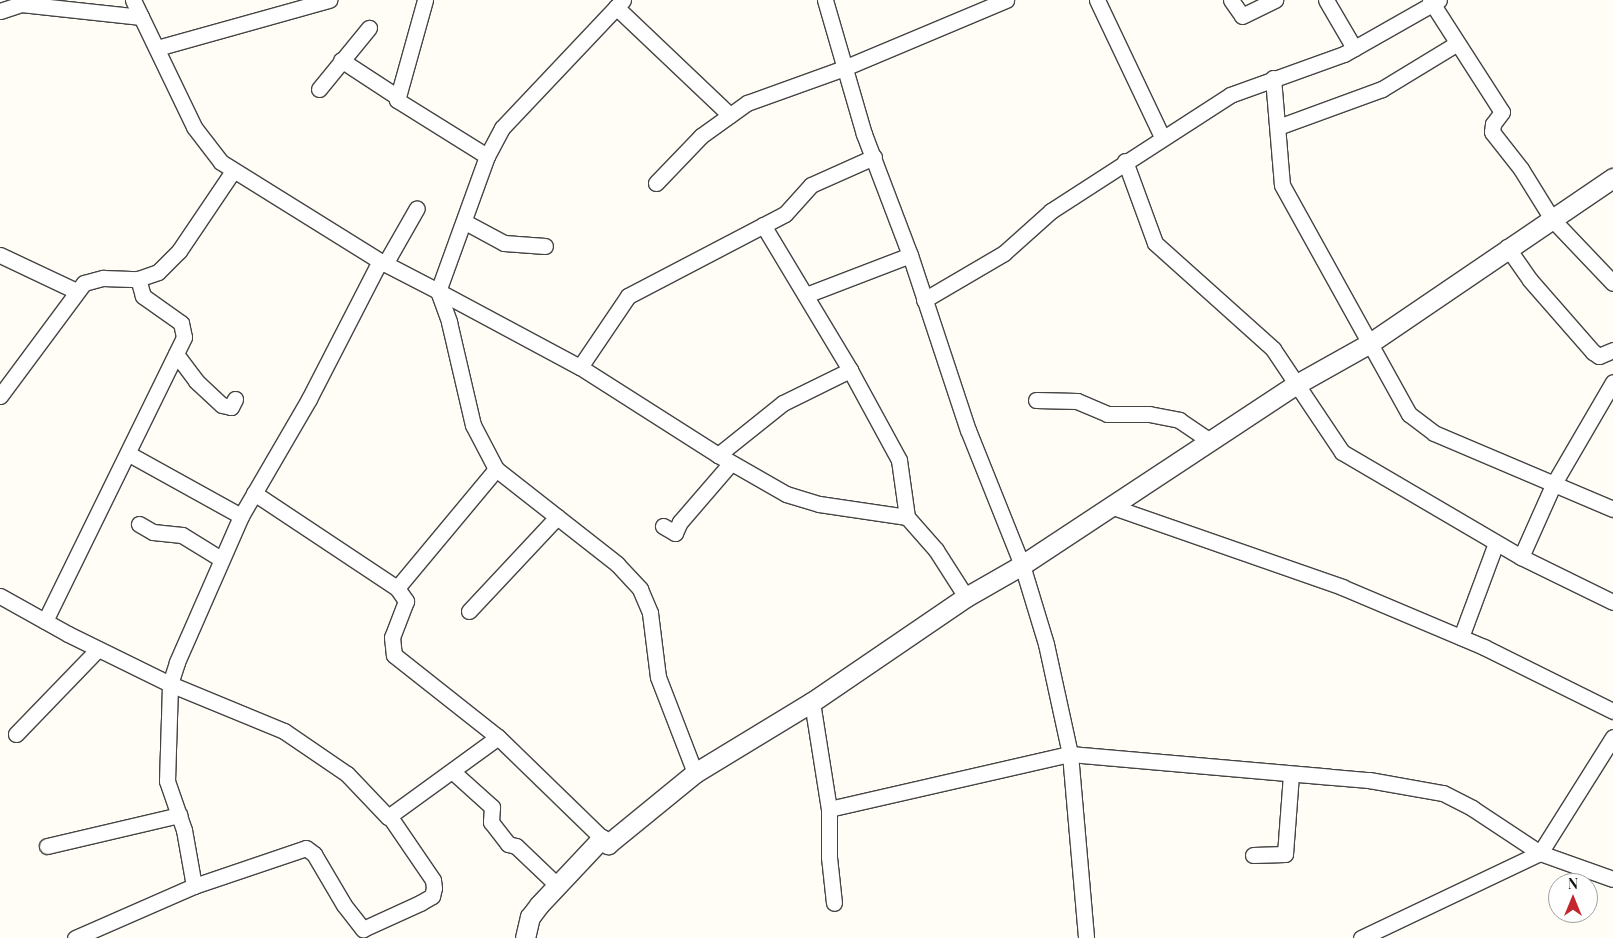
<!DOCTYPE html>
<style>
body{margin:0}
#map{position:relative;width:1613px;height:938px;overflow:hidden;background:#fffdf5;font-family:"Playfair Display",serif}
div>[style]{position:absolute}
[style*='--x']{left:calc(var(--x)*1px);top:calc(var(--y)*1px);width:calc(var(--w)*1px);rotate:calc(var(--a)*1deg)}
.roads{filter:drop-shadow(1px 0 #444) drop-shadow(-1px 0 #444) drop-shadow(0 1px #444) drop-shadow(0 -1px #444)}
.minor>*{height:15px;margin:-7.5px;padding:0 7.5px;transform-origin:7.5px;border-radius:7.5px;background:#fff}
.tertiary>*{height:19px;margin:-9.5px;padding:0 9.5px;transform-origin:9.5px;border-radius:9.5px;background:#fff}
span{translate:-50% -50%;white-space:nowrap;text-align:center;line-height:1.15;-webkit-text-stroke:5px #fff;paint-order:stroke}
.north{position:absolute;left:1548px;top:873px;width:50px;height:50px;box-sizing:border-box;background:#fff;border:1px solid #a0a0a0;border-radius:50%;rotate:0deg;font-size:14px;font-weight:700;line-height:20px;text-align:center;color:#111}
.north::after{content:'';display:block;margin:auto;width:18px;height:22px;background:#c4262e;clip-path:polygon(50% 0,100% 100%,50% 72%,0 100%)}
</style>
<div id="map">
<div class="roads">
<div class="minor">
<div style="--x:133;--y:0;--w:141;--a:64.3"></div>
<div style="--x:194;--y:127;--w:44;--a:52.4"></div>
<div style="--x:221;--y:162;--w:187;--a:31.9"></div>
<div style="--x:380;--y:261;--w:65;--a:27.3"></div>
<div style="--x:438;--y:291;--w:33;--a:70"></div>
<div style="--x:449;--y:322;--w:106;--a:76.9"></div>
<div style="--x:473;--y:425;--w:50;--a:62.4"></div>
<div style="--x:496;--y:469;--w:154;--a:38.1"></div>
<div style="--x:617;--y:564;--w:34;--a:47"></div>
<div style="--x:640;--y:589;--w:26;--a:67"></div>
<div style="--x:650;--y:613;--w:64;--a:82.9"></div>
<div style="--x:658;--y:677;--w:103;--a:68.9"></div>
<div style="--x:425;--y:0;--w:104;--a:105.6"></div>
<div style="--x:397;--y:100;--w:106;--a:31.9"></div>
<div style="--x:623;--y:0;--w:176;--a:133.4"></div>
<div style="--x:502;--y:128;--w:32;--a:118"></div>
<div style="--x:487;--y:156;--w:144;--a:109.9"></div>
<div style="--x:438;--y:291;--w:161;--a:28.2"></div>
<div style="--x:580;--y:367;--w:164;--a:32.5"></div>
<div style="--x:718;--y:455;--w:78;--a:29.8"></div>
<div style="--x:786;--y:494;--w:34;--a:17"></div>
<div style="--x:819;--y:504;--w:89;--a:8.4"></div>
<div style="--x:907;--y:517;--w:44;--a:48.7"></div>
<div style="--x:936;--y:550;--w:56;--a:57.4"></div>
<div style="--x:825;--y:0;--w:140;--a:73.8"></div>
<div style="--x:864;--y:134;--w:129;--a:69.2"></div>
<div style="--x:910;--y:255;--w:184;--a:71.7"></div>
<div style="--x:968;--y:430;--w:145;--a:68.2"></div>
<div style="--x:1022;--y:565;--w:83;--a:73.1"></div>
<div style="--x:1046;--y:644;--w:113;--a:77.7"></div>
<div style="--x:1070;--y:754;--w:185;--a:85"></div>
<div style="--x:1097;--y:0;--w:152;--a:64.6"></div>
<div style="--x:1231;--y:0;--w:19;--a:55"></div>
<div style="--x:1242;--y:16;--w:37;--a:-26"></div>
<div style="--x:1326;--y:0;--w:56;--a:59.7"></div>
<div style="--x:1430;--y:0;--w:133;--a:57.3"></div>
<div style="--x:1502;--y:112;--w:15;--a:127"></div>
<div style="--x:1493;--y:124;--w:8;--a:97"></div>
<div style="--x:1492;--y:132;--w:47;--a:51.9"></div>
<div style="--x:1521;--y:169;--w:59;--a:58.2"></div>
<div style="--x:1552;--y:219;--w:88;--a:46.4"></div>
<div style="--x:616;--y:7;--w:157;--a:43.5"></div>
<div style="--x:0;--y:11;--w:22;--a:-18"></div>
<div style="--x:21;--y:4;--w:121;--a:6.2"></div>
<div style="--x:157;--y:48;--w:179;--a:-15.6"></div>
<div style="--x:341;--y:60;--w:66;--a:33.2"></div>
<div style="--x:1273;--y:78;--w:107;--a:85.2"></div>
<div style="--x:1282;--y:185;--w:262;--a:61"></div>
<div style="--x:1409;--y:414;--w:31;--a:37"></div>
<div style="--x:1434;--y:433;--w:194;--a:23"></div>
<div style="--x:319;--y:89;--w:79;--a:-50.7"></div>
<div style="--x:1278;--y:127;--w:111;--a:-20.1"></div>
<div style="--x:1382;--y:89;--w:87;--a:-31.3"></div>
<div style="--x:1125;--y:161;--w:87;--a:69.9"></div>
<div style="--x:1155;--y:243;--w:159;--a:41.9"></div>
<div style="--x:1273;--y:349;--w:124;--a:56.2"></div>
<div style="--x:1342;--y:452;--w:208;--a:30.4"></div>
<div style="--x:1521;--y:557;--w:102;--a:26.1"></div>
<div style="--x:656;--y:183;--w:65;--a:-46.2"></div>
<div style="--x:701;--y:136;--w:57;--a:-35.7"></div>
<div style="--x:747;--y:103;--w:103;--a:-19.8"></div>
<div style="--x:844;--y:68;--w:176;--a:-22.8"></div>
<div style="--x:465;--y:222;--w:44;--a:28.3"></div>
<div style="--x:504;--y:243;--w:41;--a:4.2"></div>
<div style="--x:763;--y:225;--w:169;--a:59"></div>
<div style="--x:850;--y:370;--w:102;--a:61.4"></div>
<div style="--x:899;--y:460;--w:58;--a:82"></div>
<div style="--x:1507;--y:247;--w:40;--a:55.1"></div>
<div style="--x:1530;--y:280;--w:96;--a:48.8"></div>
<div style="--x:1593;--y:352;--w:7;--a:34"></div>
<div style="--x:1599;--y:356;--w:15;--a:-23"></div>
<div style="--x:0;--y:255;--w:84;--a:25.3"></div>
<div style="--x:385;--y:264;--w:64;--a:-60.3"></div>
<div style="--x:806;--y:295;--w:111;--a:-21"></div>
<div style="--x:924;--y:300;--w:93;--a:-30.4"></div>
<div style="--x:1004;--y:253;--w:63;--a:-41.8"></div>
<div style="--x:1051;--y:211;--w:213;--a:-32.9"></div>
<div style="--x:1230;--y:95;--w:121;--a:-19.8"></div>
<div style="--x:1344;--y:54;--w:109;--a:-29.6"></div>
<div style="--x:176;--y:354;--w:34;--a:53"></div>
<div style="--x:196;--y:381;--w:35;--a:43"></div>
<div style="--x:222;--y:405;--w:9;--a:13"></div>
<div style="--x:231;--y:407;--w:9;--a:-63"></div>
<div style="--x:580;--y:367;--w:86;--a:-55.9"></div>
<div style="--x:628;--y:296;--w:177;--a:-27.6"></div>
<div style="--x:785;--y:214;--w:39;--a:-48"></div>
<div style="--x:811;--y:185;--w:69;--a:-24"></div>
<div style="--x:0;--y:396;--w:141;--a:-53.4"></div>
<div style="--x:84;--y:283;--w:20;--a:-15"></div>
<div style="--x:103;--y:278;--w:35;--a:2"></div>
<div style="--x:138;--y:279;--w:21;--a:-19"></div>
<div style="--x:158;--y:272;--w:30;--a:-45"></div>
<div style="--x:179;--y:251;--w:97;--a:-56"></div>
<div style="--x:1036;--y:400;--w:41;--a:1.4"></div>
<div style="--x:1077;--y:401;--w:33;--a:23"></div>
<div style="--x:1107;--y:414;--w:42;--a:0"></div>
<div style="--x:1149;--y:414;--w:31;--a:11"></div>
<div style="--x:1179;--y:420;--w:37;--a:34"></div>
<div style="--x:129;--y:454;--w:128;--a:29"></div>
<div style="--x:718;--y:455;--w:83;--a:-38.7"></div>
<div style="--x:783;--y:403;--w:75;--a:-26.2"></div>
<div style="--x:254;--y:493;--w:172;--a:33.6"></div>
<div style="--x:397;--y:588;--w:16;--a:55"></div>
<div style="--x:406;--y:601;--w:39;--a:111"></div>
<div style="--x:392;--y:637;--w:18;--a:84"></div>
<div style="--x:394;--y:655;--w:132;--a:38.3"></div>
<div style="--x:498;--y:737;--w:153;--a:44.2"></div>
<div style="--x:1110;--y:506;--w:246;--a:19.2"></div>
<div style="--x:1342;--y:587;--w:154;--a:22.9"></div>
<div style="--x:1484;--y:647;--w:144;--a:26.4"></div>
<div style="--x:139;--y:524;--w:16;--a:30"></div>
<div style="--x:153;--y:532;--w:29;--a:6"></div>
<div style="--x:182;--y:535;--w:46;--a:31.6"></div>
<div style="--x:663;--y:526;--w:14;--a:30"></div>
<div style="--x:675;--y:533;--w:12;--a:-66"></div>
<div style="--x:680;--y:522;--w:78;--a:-49.2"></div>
<div style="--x:1521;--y:557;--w:79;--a:-66"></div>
<div style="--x:1553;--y:485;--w:119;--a:-59.8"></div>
<div style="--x:397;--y:588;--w:155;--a:-50.2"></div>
<div style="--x:0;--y:596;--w:78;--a:29.2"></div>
<div style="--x:68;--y:634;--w:114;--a:26.1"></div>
<div style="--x:170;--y:684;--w:123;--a:22.4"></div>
<div style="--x:284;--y:731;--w:76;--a:34.3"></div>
<div style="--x:347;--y:774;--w:59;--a:46.4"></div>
<div style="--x:388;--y:817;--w:136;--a:-36"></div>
<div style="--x:469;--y:611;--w:129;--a:-46.9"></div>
<div style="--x:45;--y:621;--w:316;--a:-63.9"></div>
<div style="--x:184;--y:337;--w:14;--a:-102"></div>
<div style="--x:181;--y:323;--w:47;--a:-144.6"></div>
<div style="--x:143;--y:296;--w:18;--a:-106"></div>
<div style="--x:1461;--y:637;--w:100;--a:-69.6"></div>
<div style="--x:812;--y:702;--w:108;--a:81"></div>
<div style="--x:829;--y:809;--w:48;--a:90"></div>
<div style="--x:829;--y:857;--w:46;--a:83.8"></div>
<div style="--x:16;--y:734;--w:118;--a:-46"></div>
<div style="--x:452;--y:771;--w:54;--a:42"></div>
<div style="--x:492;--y:807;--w:15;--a:94"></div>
<div style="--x:491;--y:822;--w:28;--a:52"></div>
<div style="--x:508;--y:844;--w:8;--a:14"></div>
<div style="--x:516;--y:846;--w:57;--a:43.6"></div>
<div style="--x:829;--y:809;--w:247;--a:-12.9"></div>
<div style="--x:1070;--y:754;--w:300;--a:5"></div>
<div style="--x:1369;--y:780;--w:75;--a:10"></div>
<div style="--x:1443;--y:793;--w:33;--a:27"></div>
<div style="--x:1472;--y:808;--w:82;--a:33.5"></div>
<div style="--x:1540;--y:853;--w:77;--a:19.6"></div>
<div style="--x:47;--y:846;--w:136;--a:-13.2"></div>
<div style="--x:1253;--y:855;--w:32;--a:-2"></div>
<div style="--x:1285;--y:854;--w:80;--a:-85.7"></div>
<div style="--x:194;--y:886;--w:118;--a:-18.7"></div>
<div style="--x:306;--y:848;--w:10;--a:37"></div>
<div style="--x:314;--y:854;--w:59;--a:59.5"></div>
<div style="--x:344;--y:905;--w:31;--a:52"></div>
<div style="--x:363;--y:929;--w:63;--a:-24.5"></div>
<div style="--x:420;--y:903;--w:14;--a:-30"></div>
<div style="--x:432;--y:896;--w:8;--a:-76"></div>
<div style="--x:434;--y:888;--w:8;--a:-97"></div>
<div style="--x:433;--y:880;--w:76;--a:-124.3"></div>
<div style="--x:75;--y:938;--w:130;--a:-23.6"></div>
<div style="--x:194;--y:886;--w:57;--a:-100.1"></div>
<div style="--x:184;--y:830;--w:52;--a:-109.1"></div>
<div style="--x:167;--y:781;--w:97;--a:-88.2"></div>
<div style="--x:170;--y:684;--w:23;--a:-72"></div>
<div style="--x:177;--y:662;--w:159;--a:-66.3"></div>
<div style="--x:241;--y:516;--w:135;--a:-59.8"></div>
<div style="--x:309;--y:399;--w:155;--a:-62.8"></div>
<div style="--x:1361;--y:938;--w:198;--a:-25.4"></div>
<div style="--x:1540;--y:853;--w:137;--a:-57.8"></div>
</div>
<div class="tertiary">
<div style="--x:525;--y:938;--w:22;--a:-77"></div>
<div style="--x:530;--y:917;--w:15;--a:-53"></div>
<div style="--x:539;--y:905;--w:91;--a:-46.8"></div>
<div style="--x:601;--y:839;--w:9;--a:36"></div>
<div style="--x:608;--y:844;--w:112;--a:-39.2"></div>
<div style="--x:695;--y:773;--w:137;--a:-31.3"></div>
<div style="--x:812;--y:702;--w:186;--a:-34.3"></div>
<div style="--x:966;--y:597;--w:64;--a:-29.7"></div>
<div style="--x:1022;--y:565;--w:329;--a:-33.4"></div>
<div style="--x:1297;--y:384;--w:84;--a:-29.3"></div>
<div style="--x:1370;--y:343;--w:294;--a:-34.2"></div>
</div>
</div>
<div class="north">N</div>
</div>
